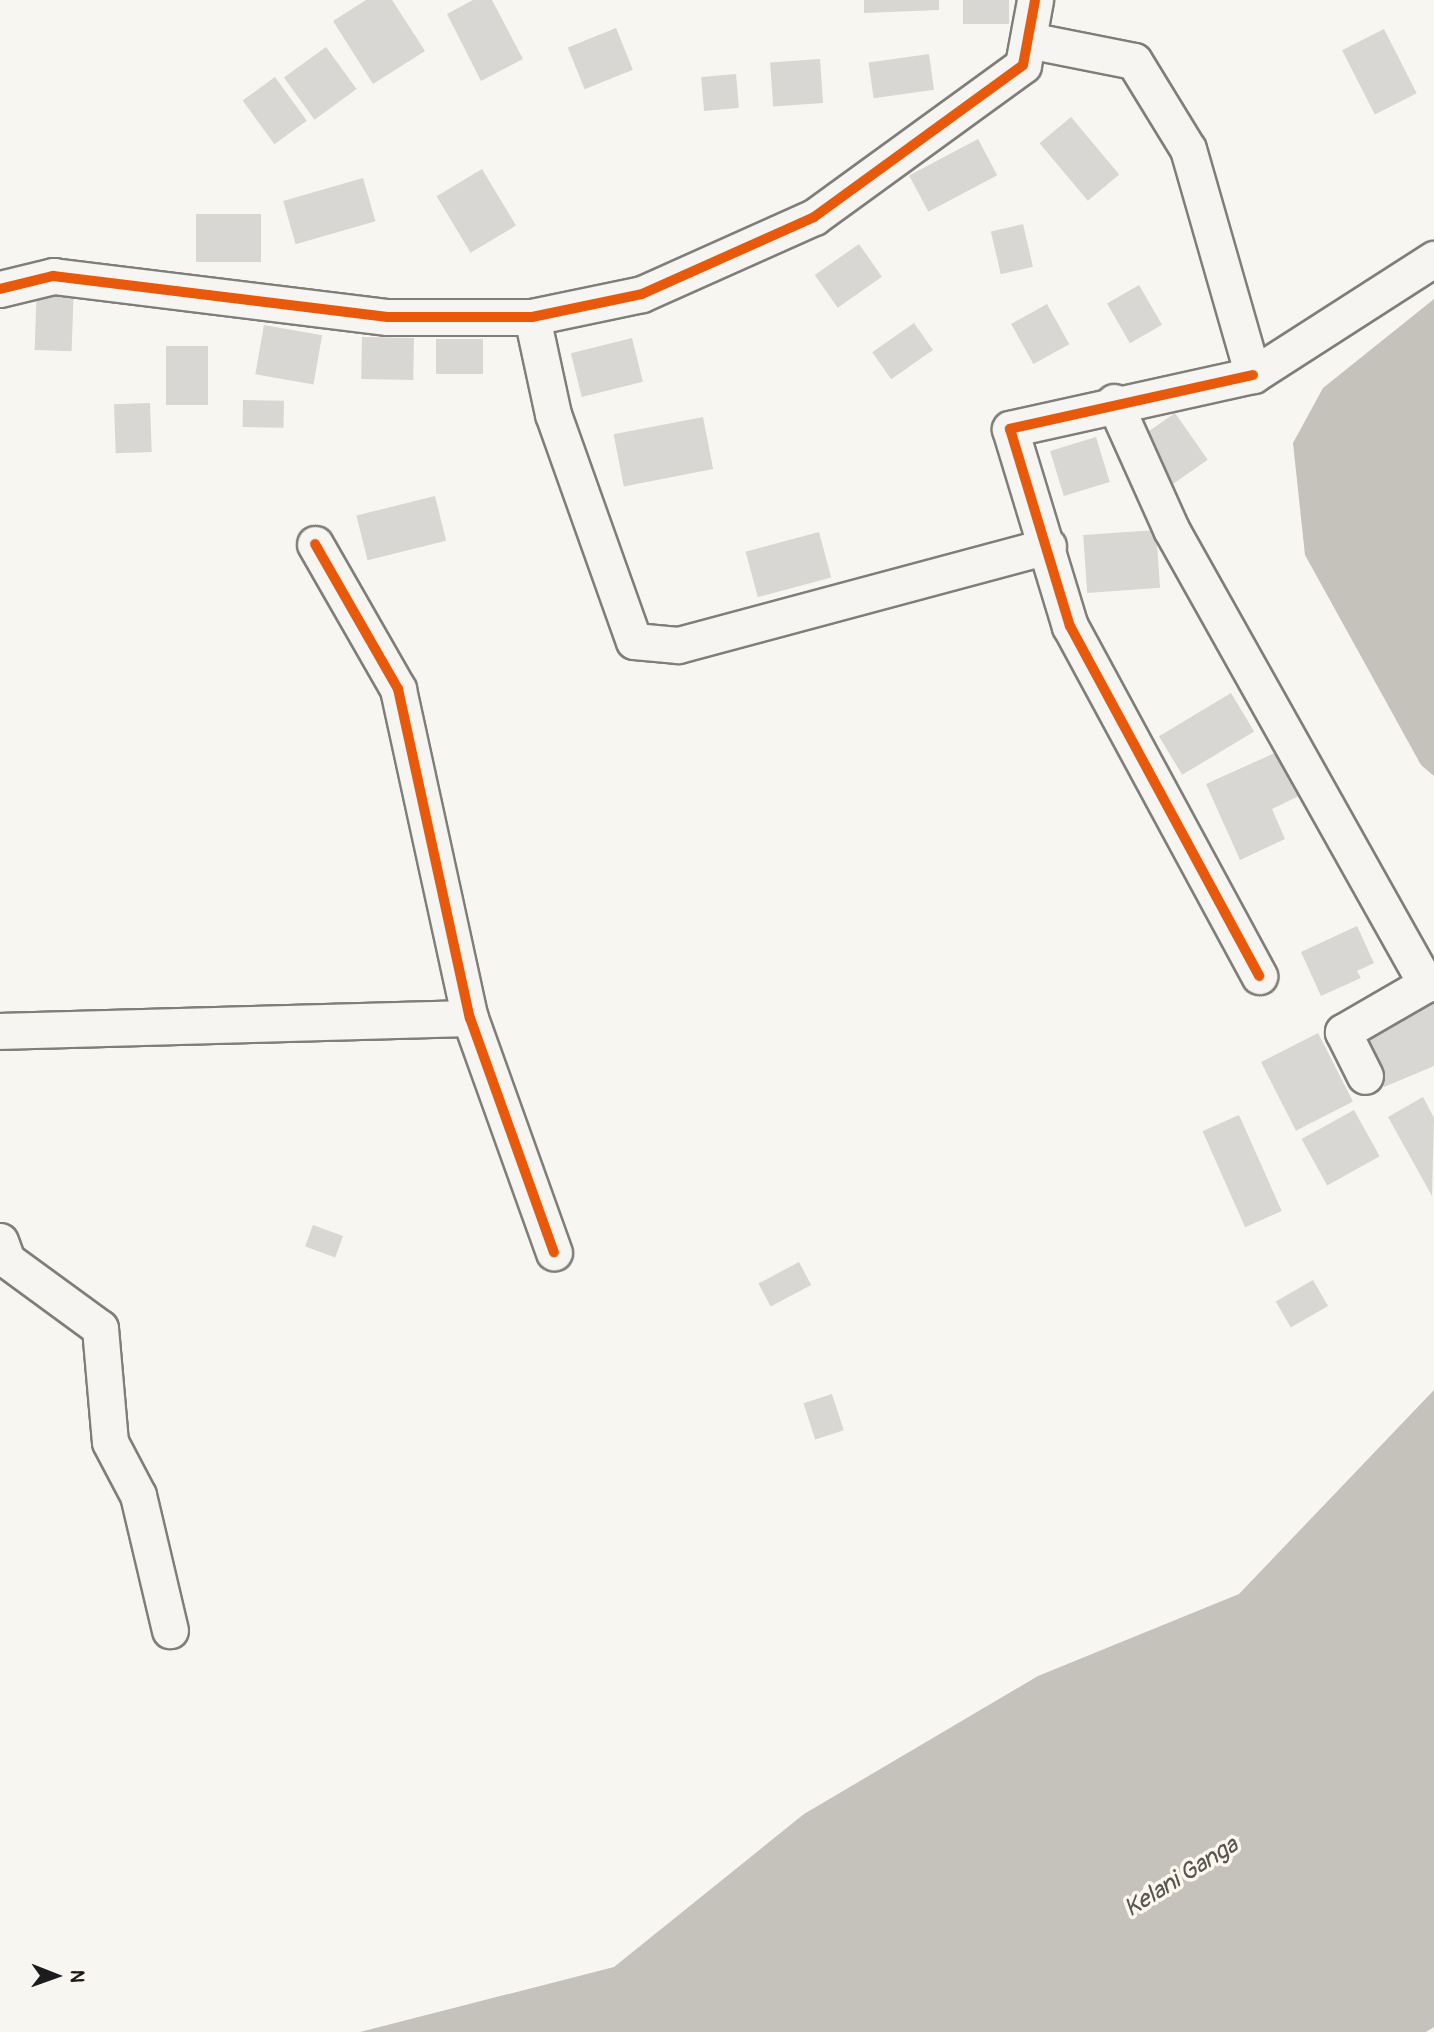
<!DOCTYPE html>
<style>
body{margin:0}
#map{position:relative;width:1434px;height:2032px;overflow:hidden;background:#f8f6f0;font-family:Pangolin,sans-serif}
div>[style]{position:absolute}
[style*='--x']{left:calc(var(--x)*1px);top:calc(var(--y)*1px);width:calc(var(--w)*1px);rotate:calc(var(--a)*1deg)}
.water>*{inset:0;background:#c5c2bc}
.building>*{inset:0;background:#d9d7d3;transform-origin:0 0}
.roads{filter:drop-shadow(2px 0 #7f7e7b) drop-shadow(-2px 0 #7f7e7b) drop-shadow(0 2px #7f7e7b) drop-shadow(0 -2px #7f7e7b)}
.street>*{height:35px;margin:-17.5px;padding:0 17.5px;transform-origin:17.5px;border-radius:17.5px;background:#f6f5f1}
.cycleway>*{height:10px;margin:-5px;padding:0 5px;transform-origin:5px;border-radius:5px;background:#e8590c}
span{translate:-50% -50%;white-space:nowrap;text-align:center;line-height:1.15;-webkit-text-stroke:7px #fbf7ec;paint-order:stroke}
.water-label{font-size:24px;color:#575653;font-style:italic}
.north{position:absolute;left:21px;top:1941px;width:70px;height:70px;-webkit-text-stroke:5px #fbf7ec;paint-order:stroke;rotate:91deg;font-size:19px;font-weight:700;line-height:28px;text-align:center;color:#1c1c1c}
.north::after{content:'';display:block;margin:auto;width:24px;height:32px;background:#1c1c1c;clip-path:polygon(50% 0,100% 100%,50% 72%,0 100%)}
</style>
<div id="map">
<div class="water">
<div style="clip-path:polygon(1434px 299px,1434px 776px,1421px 765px,1305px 555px,1293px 443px,1323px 388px)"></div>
<div style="clip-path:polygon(1434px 1390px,1434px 2027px,1426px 2032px,360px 2032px,614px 1967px,804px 1814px,1038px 1676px,1239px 1594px)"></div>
</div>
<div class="building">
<div style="clip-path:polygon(366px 0,392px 0,425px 51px,373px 84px,333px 21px)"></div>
<div style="clip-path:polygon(473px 0,492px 0,523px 59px,481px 81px,447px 14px)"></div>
<div style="clip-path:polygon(864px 0,939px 0,939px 10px,864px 13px)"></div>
<div style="left:963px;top:0;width:46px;height:24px"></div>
<div style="left:616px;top:28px;width:45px;height:52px;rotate:68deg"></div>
<div style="left:1384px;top:29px;width:72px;height:47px;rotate:63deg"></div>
<div style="left:326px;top:47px;width:52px;height:52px;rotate:54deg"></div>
<div style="left:929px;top:54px;width:36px;height:61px;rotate:82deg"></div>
<div style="left:820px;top:59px;width:44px;height:50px;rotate:86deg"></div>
<div style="left:736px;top:74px;width:34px;height:35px;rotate:85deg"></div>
<div style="left:275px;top:77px;width:54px;height:40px;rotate:54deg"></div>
<div style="left:1071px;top:117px;width:75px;height:41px;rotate:50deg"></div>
<div style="left:978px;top:139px;width:41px;height:78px;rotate:62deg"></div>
<div style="left:482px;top:169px;width:66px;height:53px;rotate:59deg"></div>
<div style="left:363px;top:178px;width:45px;height:83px;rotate:74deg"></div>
<div style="left:196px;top:214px;width:65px;height:48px"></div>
<div style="left:1023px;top:224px;width:44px;height:33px;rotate:77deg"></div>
<div style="left:859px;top:244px;width:40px;height:54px;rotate:55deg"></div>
<div style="left:37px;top:282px;width:37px;height:68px;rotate:2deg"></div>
<div style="left:1139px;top:285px;width:46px;height:37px;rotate:60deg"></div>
<div style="left:1047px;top:304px;width:46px;height:41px;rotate:61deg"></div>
<div style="left:914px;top:323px;width:33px;height:51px;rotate:55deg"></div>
<div style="left:264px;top:325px;width:59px;height:50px;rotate:10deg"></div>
<div style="left:362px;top:337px;width:52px;height:42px;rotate:1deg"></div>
<div style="left:632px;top:338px;width:45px;height:63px;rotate:76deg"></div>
<div style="left:436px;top:339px;width:47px;height:35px"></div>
<div style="left:208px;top:346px;width:59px;height:42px;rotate:90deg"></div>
<div style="left:243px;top:400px;width:41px;height:27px;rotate:1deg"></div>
<div style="left:150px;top:403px;width:49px;height:36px;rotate:88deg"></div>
<div style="left:1175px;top:413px;width:57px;height:42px;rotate:55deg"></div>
<div style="left:703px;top:417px;width:53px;height:91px;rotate:79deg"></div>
<div style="left:1096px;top:437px;width:47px;height:48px;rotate:73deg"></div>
<div style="left:435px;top:496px;width:46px;height:81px;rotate:76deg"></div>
<div style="left:1156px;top:530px;width:58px;height:73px;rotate:86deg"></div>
<div style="left:819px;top:532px;width:47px;height:76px;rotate:75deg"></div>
<div style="left:1231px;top:693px;width:45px;height:84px;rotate:59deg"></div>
<div style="clip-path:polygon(1279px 751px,1299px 796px,1272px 809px,1285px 839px,1240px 860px,1206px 784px)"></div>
<div style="clip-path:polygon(1357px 926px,1374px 963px,1357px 971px,1361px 978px,1321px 996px,1301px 952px)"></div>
<div style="clip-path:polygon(1434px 999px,1434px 1066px,1384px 1087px,1361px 1030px)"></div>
<div style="left:1318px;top:1033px;width:77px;height:64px;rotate:63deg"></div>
<div style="clip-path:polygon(1423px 1097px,1434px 1118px,1432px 1196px,1388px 1117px)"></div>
<div style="left:1354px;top:1110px;width:53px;height:60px;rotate:61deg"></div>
<div style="left:1239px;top:1115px;width:105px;height:40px;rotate:66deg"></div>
<div style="left:313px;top:1225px;width:32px;height:23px;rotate:20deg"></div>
<div style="left:799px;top:1262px;width:26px;height:46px;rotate:62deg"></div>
<div style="left:1313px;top:1280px;width:30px;height:43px;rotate:60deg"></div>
<div style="left:832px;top:1394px;width:38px;height:30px;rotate:72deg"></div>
</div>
<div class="roads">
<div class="street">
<div style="--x:1028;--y:40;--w:108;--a:11.2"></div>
<div style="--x:1134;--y:61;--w:103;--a:58.5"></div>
<div style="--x:1188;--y:149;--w:235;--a:74"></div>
<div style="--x:1253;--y:375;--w:215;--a:-32.7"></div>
<div style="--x:0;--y:289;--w:55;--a:-13.8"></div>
<div style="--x:53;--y:276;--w:337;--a:7"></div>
<div style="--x:388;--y:317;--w:144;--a:0"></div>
<div style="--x:532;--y:317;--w:112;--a:-11.8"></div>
<div style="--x:642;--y:294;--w:188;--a:-24.1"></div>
<div style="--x:814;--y:217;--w:258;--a:-36"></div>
<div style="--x:1023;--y:65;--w:66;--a:-79.5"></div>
<div style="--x:532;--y:317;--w:99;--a:77.8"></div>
<div style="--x:553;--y:414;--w:241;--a:70.4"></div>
<div style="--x:634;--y:641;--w:44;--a:5.2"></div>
<div style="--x:678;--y:645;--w:383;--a:-15"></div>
<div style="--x:1253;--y:375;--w:249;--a:167.5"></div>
<div style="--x:1010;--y:429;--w:206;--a:73.1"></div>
<div style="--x:1070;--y:626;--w:398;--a:61.6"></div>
<div style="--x:1114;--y:402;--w:139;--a:65.8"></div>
<div style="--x:1171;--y:529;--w:522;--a:60.73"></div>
<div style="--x:1426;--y:984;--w:96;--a:150"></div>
<div style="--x:1343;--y:1032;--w:49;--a:63.4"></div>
<div style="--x:315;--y:544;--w:167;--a:60.2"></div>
<div style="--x:398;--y:689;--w:337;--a:77.7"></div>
<div style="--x:470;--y:1018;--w:249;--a:70.3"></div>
<div style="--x:0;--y:1031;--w:470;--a:-1.6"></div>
<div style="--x:0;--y:1241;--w:20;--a:70"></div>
<div style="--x:7;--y:1260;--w:115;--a:36.2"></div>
<div style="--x:100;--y:1328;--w:114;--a:85"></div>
<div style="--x:110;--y:1442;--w:60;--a:62.2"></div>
<div style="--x:138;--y:1495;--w:139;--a:76.7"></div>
</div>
</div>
<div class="cycleway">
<div style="--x:0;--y:289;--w:55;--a:-13.8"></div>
<div style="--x:53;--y:276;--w:337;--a:7"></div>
<div style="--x:388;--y:317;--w:144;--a:0"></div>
<div style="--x:532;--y:317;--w:112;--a:-11.8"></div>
<div style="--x:642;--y:294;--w:188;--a:-24.1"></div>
<div style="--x:814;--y:217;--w:258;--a:-36"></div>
<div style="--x:1023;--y:65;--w:66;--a:-79.5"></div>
<div style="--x:1253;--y:375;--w:249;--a:167.5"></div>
<div style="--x:1010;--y:429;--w:206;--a:73.1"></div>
<div style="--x:1070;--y:626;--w:398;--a:61.6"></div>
<div style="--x:315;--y:544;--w:167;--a:60.2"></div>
<div style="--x:398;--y:689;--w:337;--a:77.7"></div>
<div style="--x:470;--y:1018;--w:249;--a:70.3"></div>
</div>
<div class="water-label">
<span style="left:1181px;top:1877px;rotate:-32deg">Kelani Ganga</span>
</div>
<div class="north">N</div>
</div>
